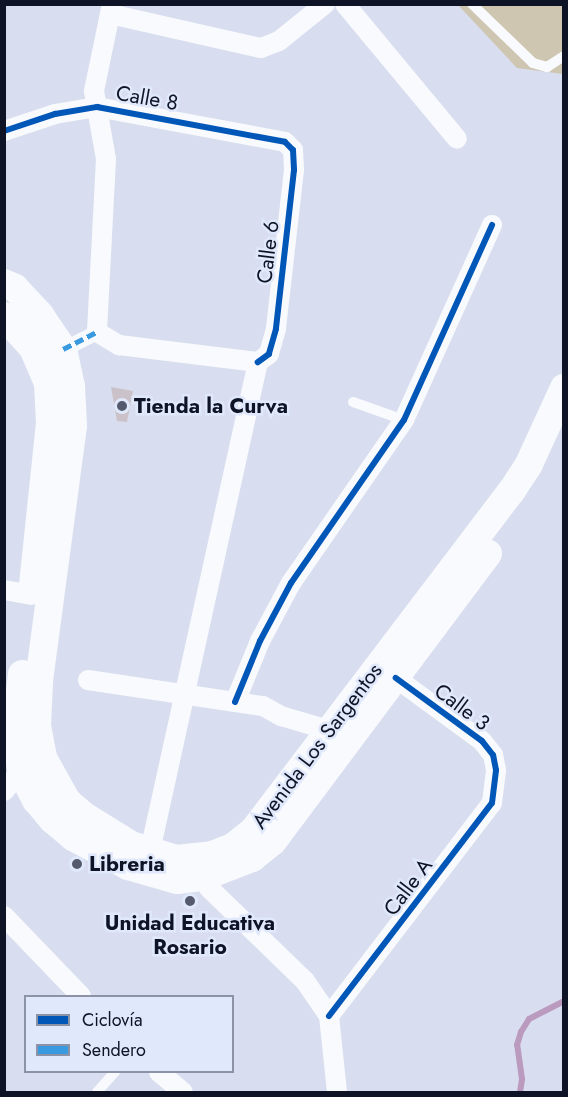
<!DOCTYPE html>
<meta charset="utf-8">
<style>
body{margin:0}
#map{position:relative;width:568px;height:1097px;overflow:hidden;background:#d8deef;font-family:Jost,sans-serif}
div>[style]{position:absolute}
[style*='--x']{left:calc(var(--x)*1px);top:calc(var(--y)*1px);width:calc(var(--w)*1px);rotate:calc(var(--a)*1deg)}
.green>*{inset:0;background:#cfc6b2}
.stream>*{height:6px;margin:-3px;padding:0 3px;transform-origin:3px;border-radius:3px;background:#ba9abe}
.building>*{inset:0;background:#cac2c8}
.service>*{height:10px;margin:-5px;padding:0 5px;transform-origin:5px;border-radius:5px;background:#f9fafd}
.pedestrian>*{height:15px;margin:-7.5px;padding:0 7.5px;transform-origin:7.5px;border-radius:7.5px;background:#f9fafd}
.minor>*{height:20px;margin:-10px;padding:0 10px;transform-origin:10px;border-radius:10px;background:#f9fafd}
.secondary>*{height:28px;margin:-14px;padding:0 14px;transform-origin:14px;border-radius:14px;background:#f9fafd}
.quiet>*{height:4.5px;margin-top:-2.25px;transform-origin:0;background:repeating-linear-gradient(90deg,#3a9ae0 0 9px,transparent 0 13.5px)}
.cycleway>*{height:6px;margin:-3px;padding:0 3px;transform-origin:3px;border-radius:3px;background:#0057b8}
.dots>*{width:16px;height:16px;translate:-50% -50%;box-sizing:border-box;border:3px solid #e0e8fc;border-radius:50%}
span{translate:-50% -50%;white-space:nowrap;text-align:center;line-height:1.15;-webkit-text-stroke:5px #e0e8fc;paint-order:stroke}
.street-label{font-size:21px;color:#0e1425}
.poi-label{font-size:21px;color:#0e1425;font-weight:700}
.left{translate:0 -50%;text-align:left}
.frame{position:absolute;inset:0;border:6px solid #0e1425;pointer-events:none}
.legend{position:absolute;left:24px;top:995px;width:210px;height:78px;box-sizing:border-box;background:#e0e8fc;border:2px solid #8c93a6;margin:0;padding:8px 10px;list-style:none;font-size:18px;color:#0e1425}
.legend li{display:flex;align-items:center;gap:12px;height:30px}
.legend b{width:30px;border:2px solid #8c93a6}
</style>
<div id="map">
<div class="green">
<div style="clip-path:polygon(458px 5px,563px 5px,563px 74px,517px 68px)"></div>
</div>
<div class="stream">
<div style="--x:520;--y:1092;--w:13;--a:-81"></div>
<div style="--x:522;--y:1079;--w:34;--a:-98"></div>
<div style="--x:517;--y:1045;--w:14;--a:-73"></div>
<div style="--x:521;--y:1032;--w:15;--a:-58"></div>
<div style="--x:529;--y:1019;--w:39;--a:-27"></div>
</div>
<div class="building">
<div style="clip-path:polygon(111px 387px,133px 391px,127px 422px,117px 421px)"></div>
</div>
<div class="service">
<div style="--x:472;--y:4;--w:85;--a:44"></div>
<div style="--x:533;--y:63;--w:15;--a:16"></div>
<div style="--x:547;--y:67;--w:20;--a:-33"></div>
<div style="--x:353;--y:402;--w:54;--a:19.4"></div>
<div style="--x:97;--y:1092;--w:27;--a:-48"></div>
</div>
<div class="pedestrian">
<div style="--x:63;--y:349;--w:38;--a:-27"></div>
</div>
<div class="minor">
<div style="--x:112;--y:4;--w:89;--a:101.7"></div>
<div style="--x:94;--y:91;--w:69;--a:80"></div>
<div style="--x:106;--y:159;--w:173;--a:93"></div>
<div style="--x:97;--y:332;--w:26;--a:31"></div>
<div style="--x:119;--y:345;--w:140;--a:7"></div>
<div style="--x:345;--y:4;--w:175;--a:50.3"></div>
<div style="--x:110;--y:14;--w:155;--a:12.7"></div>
<div style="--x:261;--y:48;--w:19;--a:-21"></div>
<div style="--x:279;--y:41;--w:59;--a:-38.8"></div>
<div style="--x:4;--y:131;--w:54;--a:-18.4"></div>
<div style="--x:55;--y:114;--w:43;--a:-9.5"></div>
<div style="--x:97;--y:107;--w:191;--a:10.5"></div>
<div style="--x:285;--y:142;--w:11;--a:45"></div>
<div style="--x:293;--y:150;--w:20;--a:87"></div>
<div style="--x:294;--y:170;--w:160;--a:96.5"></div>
<div style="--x:276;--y:329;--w:26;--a:106"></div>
<div style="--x:269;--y:354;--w:14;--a:144"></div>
<div style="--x:4;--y:590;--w:28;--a:10"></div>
<div style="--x:88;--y:680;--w:177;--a:8.5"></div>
<div style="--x:263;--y:706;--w:21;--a:29"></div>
<div style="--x:281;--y:716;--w:50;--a:16.3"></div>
<div style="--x:235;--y:702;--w:66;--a:-67.7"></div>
<div style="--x:260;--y:641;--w:66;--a:-61.9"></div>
<div style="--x:291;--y:583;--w:198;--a:-55.3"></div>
<div style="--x:404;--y:420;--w:214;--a:-65.7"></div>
<div style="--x:4;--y:791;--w:26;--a:-50"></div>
<div style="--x:150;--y:851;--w:501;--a:-77.55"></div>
<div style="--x:203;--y:877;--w:13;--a:61"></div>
<div style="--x:209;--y:888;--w:134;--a:44.1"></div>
<div style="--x:305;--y:981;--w:42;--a:55.6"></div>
<div style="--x:329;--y:1016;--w:76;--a:84"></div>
<div style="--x:4;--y:916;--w:111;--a:46.1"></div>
<div style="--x:329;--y:1016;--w:268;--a:-52.6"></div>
<div style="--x:492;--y:803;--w:33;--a:-83"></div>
<div style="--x:496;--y:770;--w:15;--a:-101"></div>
<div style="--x:493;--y:755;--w:18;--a:-128"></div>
<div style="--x:482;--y:741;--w:107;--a:-143.8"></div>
<div style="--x:159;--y:1072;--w:31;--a:40"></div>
</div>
<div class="secondary">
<div style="--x:4;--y:283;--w:12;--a:24"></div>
<div style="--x:15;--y:288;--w:37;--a:47"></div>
<div style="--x:40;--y:315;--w:41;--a:55.9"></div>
<div style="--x:63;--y:349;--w:38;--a:78"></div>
<div style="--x:71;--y:386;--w:40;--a:87.1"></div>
<div style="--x:73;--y:426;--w:258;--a:97.6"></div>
<div style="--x:39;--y:682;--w:44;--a:92.6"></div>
<div style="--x:37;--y:726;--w:33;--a:79"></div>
<div style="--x:43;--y:758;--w:49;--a:60.8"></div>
<div style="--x:67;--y:801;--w:21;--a:41"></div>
<div style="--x:83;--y:815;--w:57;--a:32"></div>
<div style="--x:131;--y:845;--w:47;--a:17.3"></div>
<div style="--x:176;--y:859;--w:36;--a:-6"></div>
<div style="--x:212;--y:855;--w:22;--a:-21"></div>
<div style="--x:233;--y:847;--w:27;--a:-39"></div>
<div style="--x:254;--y:830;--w:425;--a:-52.8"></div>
<div style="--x:511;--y:492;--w:33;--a:-57"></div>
<div style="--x:529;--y:464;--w:84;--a:-65.3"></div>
<div style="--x:4;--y:316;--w:43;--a:47.8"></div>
<div style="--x:33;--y:348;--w:38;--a:67"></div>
<div style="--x:48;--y:383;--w:40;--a:87.1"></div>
<div style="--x:50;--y:423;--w:162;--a:96"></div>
<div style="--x:22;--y:674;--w:50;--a:96.8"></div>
<div style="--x:16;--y:724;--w:47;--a:83.9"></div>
<div style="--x:21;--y:771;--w:33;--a:63"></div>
<div style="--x:36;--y:800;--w:26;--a:50"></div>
<div style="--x:53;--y:820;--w:26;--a:40"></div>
<div style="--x:73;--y:837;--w:62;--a:27.8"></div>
<div style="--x:128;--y:866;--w:51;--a:15.9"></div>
<div style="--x:177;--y:880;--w:26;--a:-7"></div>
<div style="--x:203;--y:877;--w:53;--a:-21.2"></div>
<div style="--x:252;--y:858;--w:27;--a:-39"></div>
<div style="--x:273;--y:841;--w:359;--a:-53.2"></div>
</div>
<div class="quiet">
<div style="--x:63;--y:349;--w:38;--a:-27"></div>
</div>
<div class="cycleway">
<div style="--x:4;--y:131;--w:54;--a:-18.4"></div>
<div style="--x:55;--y:114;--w:43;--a:-9.5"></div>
<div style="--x:97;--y:107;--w:191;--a:10.5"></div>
<div style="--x:285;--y:142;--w:11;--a:45"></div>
<div style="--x:293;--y:150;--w:20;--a:87"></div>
<div style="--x:294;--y:170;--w:160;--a:96.5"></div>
<div style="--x:276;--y:329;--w:26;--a:106"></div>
<div style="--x:269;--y:354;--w:14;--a:144"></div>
<div style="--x:235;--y:702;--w:66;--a:-67.7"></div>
<div style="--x:260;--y:641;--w:66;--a:-61.9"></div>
<div style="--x:291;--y:583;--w:198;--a:-55.3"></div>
<div style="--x:404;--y:420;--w:214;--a:-65.7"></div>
<div style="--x:329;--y:1016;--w:268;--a:-52.6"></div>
<div style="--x:492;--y:803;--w:33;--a:-83"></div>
<div style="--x:496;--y:770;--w:15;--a:-101"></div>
<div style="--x:493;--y:755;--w:18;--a:-128"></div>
<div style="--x:482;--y:741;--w:107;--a:-143.8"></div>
</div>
<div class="dots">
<div style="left:122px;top:406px;background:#555b6c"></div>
<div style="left:77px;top:864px;background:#555b6c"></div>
<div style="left:190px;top:901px;background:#555b6c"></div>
</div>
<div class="street-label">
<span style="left:147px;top:98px;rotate:10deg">Calle 8</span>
<span style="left:268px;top:252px;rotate:-83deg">Calle 6</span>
<span style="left:462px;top:707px;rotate:37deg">Calle 3</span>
<span style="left:317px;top:746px;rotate:-53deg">Avenida Los Sargentos</span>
<span style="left:408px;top:887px;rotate:-53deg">Calle A</span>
</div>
<div class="poi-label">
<span class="left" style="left:134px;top:406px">Tienda la Curva</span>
<span class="left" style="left:89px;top:864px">Libreria</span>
<span style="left:190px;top:935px">Unidad Educativa<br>Rosario</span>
</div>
<div class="frame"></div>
<ul class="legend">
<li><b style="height:8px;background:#0057b8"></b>Ciclovía</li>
<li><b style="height:8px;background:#3a9ae0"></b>Sendero</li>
</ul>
</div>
